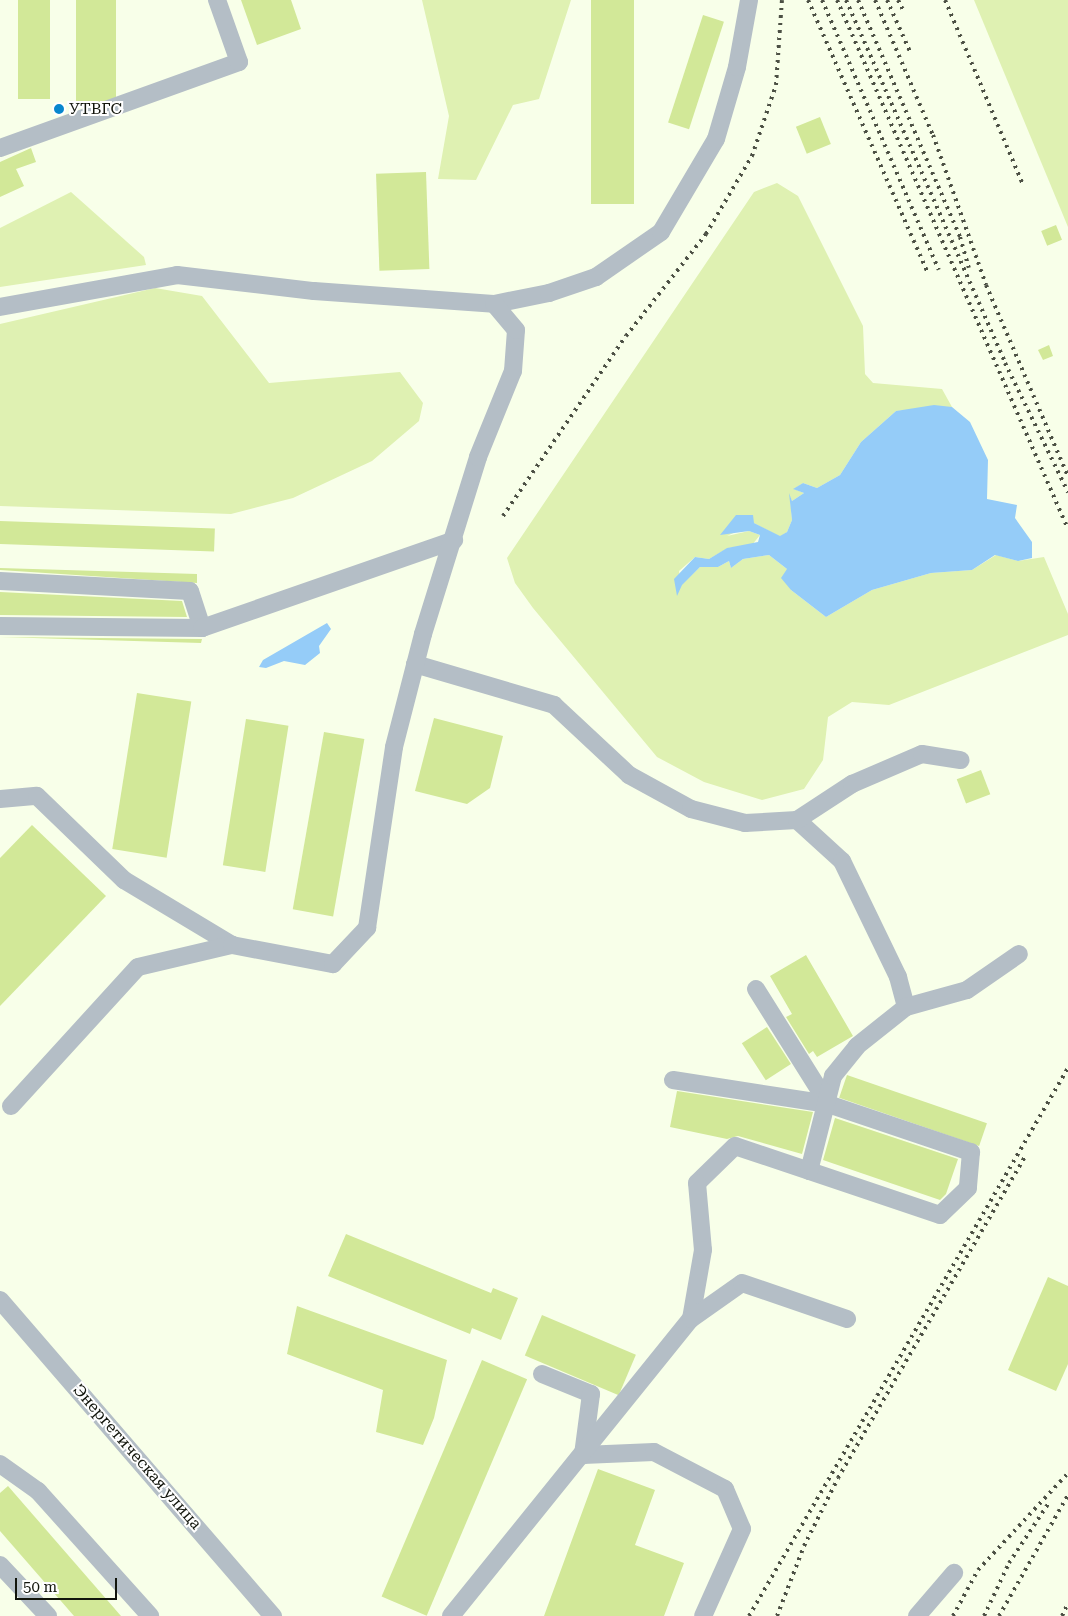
<!DOCTYPE html>
<meta charset="utf-8">
<style>
body{margin:0}
#map{position:relative;width:1068px;height:1616px;overflow:hidden;background:#f8ffe9;font-family:"Roboto Serif",serif}
div>[style]{position:absolute}
[style*='--x']{left:calc(var(--x)*1px);top:calc(var(--y)*1px);width:calc(var(--w)*1px);rotate:calc(var(--a)*1deg)}
.green>*{inset:0;background:#dff1b2}
.water>*{inset:0;background:#95ccf8}
.building>*{inset:0;background:#d2e898;transform-origin:0 0}
.minor>*{height:18px;margin:-9px;padding:0 9px;transform-origin:9px;border-radius:9px;background:#b4bec6}
.rail>*{height:4px;margin-top:-2px;transform-origin:0;background:repeating-linear-gradient(90deg,#4c5044 0 2.5px,transparent 0 7.5px)}
.dots>*{width:14px;height:14px;translate:-50% -50%;box-sizing:border-box;border:2px solid #fff;border-radius:50%}
span{translate:-50% -50%;white-space:nowrap;text-align:center;line-height:1.15;-webkit-text-stroke:4px #fff;paint-order:stroke}
.poi-label{font-size:16px;color:#12150c}
.left{translate:0 -50%;text-align:left}
.street-label{font-size:16px;color:#12150c}
.scale{position:absolute;left:15px;top:1578px;width:102px;height:22px;box-sizing:border-box;border:2px solid #12150c;border-top:0;padding-left:6px;font-size:15px;line-height:18px;white-space:nowrap;color:#12150c;-webkit-text-stroke:4px #fff;paint-order:stroke}
</style>
<div id="map">
<div class="green">
<div style="clip-path:polygon(422px 0,571px 0,539px 99px,513px 105px,476px 180px,438px 179px,449px 116px)"></div>
<div style="clip-path:polygon(974px 0,1068px 0,1068px 227px)"></div>
<div style="clip-path:polygon(777px 183px,798px 196px,863px 326px,865px 374px,873px 383px,942px 389px,952px 407px,896px 411px,861px 442px,840px 475px,817px 488px,803px 483px,794px 489px,804px 493px,792px 501px,790px 497px,792px 520px,787px 532px,780px 537px,754px 523px,727px 536px,749px 531px,760px 535px,752px 545px,728px 548px,709px 559px,695px 557px,679px 571px,681px 585px,700px 567px,718px 567px,729px 561px,731px 568px,743px 559px,769px 555px,787px 569px,791px 590px,826px 617px,872px 590px,931px 573px,972px 570px,996px 555px,1018px 561px,1044px 557px,1068px 614px,1068px 635px,889px 705px,852px 702px,828px 717px,823px 760px,804px 789px,762px 800px,704px 782px,657px 757px,533px 608px,515px 583px,507px 558px,754px 192px)"></div>
<div style="clip-path:polygon(71px 192px,144px 257px,146px 265px,0 287px,0 228px)"></div>
<div style="clip-path:polygon(155px 288px,202px 296px,269px 383px,400px 372px,423px 403px,419px 421px,372px 461px,293px 498px,231px 514px,0 506px,0 324px)"></div>
</div>
<div class="water">
<div style="clip-path:polygon(934px 405px,952px 407px,970px 422px,988px 460px,987px 499px,1017px 505px,1015px 518px,1032px 542px,1032px 558px,1018px 561px,995px 555px,972px 570px,931px 573px,872px 590px,826px 617px,791px 590px,781px 578px,787px 569px,769px 555px,743px 559px,731px 568px,729px 561px,718px 567px,700px 567px,682px 585px,677px 596px,674px 579px,695px 557px,709px 559px,727px 548px,758px 542px,760px 535px,749px 531px,720px 535px,736px 515px,753px 515px,754px 523px,780px 536px,787px 532px,792px 520px,789px 493px,792px 501px,804px 493px,793px 489px,803px 483px,817px 488px,840px 475px,861px 442px,896px 411px)"></div>
<div style="clip-path:polygon(327px 623px,331px 629px,319px 646px,320px 653px,305px 665px,284px 661px,266px 668px,259px 667px,263px 660px)"></div>
</div>
<div class="building">
<div style="left:18px;top:0;width:32px;height:99px"></div>
<div style="left:76px;top:0;width:40px;height:102px"></div>
<div style="clip-path:polygon(241px 0,291px 0,301px 29px,257px 45px)"></div>
<div style="left:591px;top:0;width:43px;height:204px"></div>
<div style="left:703px;top:15px;width:22px;height:113px;rotate:18deg"></div>
<div style="left:820px;top:117px;width:29px;height:26px;rotate:68deg"></div>
<div style="clip-path:polygon(31px 148px,36px 162px,16px 169px,24px 186px,0 197px,0 162px)"></div>
<div style="left:426px;top:172px;width:97px;height:50px;rotate:88deg"></div>
<div style="left:1056px;top:225px;width:16px;height:16px;rotate:68deg"></div>
<div style="clip-path:polygon(1049px 345px,1053px 356px,1043px 360px,1038px 350px)"></div>
<div style="left:0;top:521px;width:215px;height:23px;rotate:2deg"></div>
<div style="clip-path:polygon(0 568px,197px 574px,197px 583px,0 570px)"></div>
<div style="clip-path:polygon(0 592px,182px 601px,187px 617px,0 615px)"></div>
<div style="clip-path:polygon(0 637px,202px 639px,201px 643px)"></div>
<div style="left:137px;top:693px;width:55px;height:158px;rotate:9deg"></div>
<div style="clip-path:polygon(434px 718px,503px 736px,490px 788px,467px 804px,415px 791px)"></div>
<div style="left:246px;top:719px;width:43px;height:148px;rotate:9deg"></div>
<div style="left:324px;top:732px;width:41px;height:180px;rotate:10deg"></div>
<div style="left:981px;top:770px;width:26px;height:26px;rotate:69deg"></div>
<div style="clip-path:polygon(32px 825px,106px 896px,0 1006px,0 858px)"></div>
<div style="clip-path:polygon(806px 955px,853px 1036px,817px 1057px,813px 1051px,809px 1054px,786px 1017px,792px 1014px,770px 976px)"></div>
<div style="left:767px;top:1027px;width:44px;height:30px;rotate:57deg"></div>
<div style="left:847px;top:1075px;width:148px;height:24px;rotate:19deg"></div>
<div style="clip-path:polygon(677px 1091px,813px 1112px,802px 1154px,738px 1136px,727px 1139px,670px 1127px)"></div>
<div style="clip-path:polygon(835px 1118px,958px 1159px,946px 1194px,940px 1200px,823px 1160px)"></div>
<div style="clip-path:polygon(346px 1234px,491px 1293px,493px 1288px,518px 1298px,501px 1340px,472px 1328px,470px 1334px,328px 1276px)"></div>
<div style="clip-path:polygon(1048px 1277px,1068px 1286px,1068px 1364px,1056px 1391px,1008px 1370px)"></div>
<div style="clip-path:polygon(297px 1306px,447px 1360px,434px 1418px,423px 1445px,376px 1432px,383px 1390px,287px 1354px)"></div>
<div style="left:542px;top:1315px;width:102px;height:44px;rotate:23deg"></div>
<div style="left:482px;top:1360px;width:49px;height:257px;rotate:23deg"></div>
<div style="clip-path:polygon(598px 1469px,655px 1490px,635px 1545px,684px 1563px,664px 1616px,544px 1616px)"></div>
<div style="clip-path:polygon(8px 1486px,121px 1616px,74px 1616px,0 1531px,0 1493px)"></div>
</div>
<div class="minor">
<div style="--x:0;--y:148;--w:254;--a:-19.8"></div>
<div style="--x:239;--y:62;--w:66;--a:-109.5"></div>
<div style="--x:0;--y:307;--w:180;--a:-10.2"></div>
<div style="--x:177;--y:275;--w:138;--a:6.7"></div>
<div style="--x:314;--y:291;--w:180;--a:4.1"></div>
<div style="--x:494;--y:304;--w:56;--a:-11.3"></div>
<div style="--x:549;--y:293;--w:50;--a:-18.8"></div>
<div style="--x:596;--y:277;--w:79;--a:-34.7"></div>
<div style="--x:661;--y:232;--w:108;--a:-59.4"></div>
<div style="--x:716;--y:139;--w:75;--a:-73.7"></div>
<div style="--x:737;--y:67;--w:68;--a:-79.8"></div>
<div style="--x:0;--y:581;--w:190;--a:3"></div>
<div style="--x:190;--y:591;--w:39;--a:72"></div>
<div style="--x:0;--y:626;--w:202;--a:0.6"></div>
<div style="--x:202;--y:628;--w:267;--a:-19.2"></div>
<div style="--x:415;--y:664;--w:145;--a:16.4"></div>
<div style="--x:554;--y:705;--w:103;--a:43"></div>
<div style="--x:629;--y:775;--w:71;--a:28.7"></div>
<div style="--x:691;--y:809;--w:56;--a:14.5"></div>
<div style="--x:745;--y:823;--w:52;--a:-3.3"></div>
<div style="--x:797;--y:820;--w:61;--a:42.3"></div>
<div style="--x:842;--y:861;--w:129;--a:64.2"></div>
<div style="--x:898;--y:977;--w:31;--a:75"></div>
<div style="--x:0;--y:799;--w:37;--a:-5"></div>
<div style="--x:37;--y:796;--w:121;--a:44"></div>
<div style="--x:124;--y:880;--w:126;--a:31"></div>
<div style="--x:797;--y:820;--w:66;--a:-33.2"></div>
<div style="--x:852;--y:784;--w:76;--a:-23.2"></div>
<div style="--x:922;--y:754;--w:39;--a:9"></div>
<div style="--x:756;--y:989;--w:136;--a:57.9"></div>
<div style="--x:673;--y:1080;--w:157;--a:8.8"></div>
<div style="--x:828;--y:1104;--w:151;--a:18.6"></div>
<div style="--x:971;--y:1152;--w:36;--a:95"></div>
<div style="--x:968;--y:1188;--w:39;--a:136"></div>
<div style="--x:940;--y:1215;--w:216;--a:-161.4"></div>
<div style="--x:735;--y:1146;--w:53;--a:135.8"></div>
<div style="--x:697;--y:1183;--w:67;--a:84.9"></div>
<div style="--x:703;--y:1250;--w:70;--a:99.9"></div>
<div style="--x:11;--y:1106;--w:188;--a:-47.6"></div>
<div style="--x:138;--y:967;--w:97;--a:-13.2"></div>
<div style="--x:232;--y:945;--w:103;--a:10.7"></div>
<div style="--x:333;--y:964;--w:50;--a:-46.6"></div>
<div style="--x:367;--y:928;--w:183;--a:-81.5"></div>
<div style="--x:394;--y:747;--w:117;--a:-75.6"></div>
<div style="--x:423;--y:634;--w:185;--a:-72.7"></div>
<div style="--x:478;--y:457;--w:93;--a:-67.9"></div>
<div style="--x:513;--y:371;--w:41;--a:-85.8"></div>
<div style="--x:516;--y:330;--w:34;--a:-130"></div>
<div style="--x:809;--y:1171;--w:98;--a:-75.8"></div>
<div style="--x:833;--y:1076;--w:38;--a:-51"></div>
<div style="--x:857;--y:1046;--w:63;--a:-38.5"></div>
<div style="--x:906;--y:1007;--w:63;--a:-15.6"></div>
<div style="--x:967;--y:990;--w:63;--a:-34.7"></div>
<div style="--x:0;--y:1300;--w:418;--a:49.2"></div>
<div style="--x:542;--y:1374;--w:53;--a:22.2"></div>
<div style="--x:591;--y:1394;--w:62;--a:97.5"></div>
<div style="--x:583;--y:1455;--w:71;--a:-2.4"></div>
<div style="--x:654;--y:1452;--w:80;--a:27.5"></div>
<div style="--x:725;--y:1489;--w:43;--a:67"></div>
<div style="--x:742;--y:1529;--w:95;--a:114.1"></div>
<div style="--x:0;--y:1464;--w:47;--a:35.4"></div>
<div style="--x:38;--y:1491;--w:168;--a:48.1"></div>
<div style="--x:0;--y:1565;--w:70;--a:46.7"></div>
<div style="--x:451;--y:1616;--w:382;--a:-51.1"></div>
<div style="--x:691;--y:1319;--w:62;--a:-35.2"></div>
<div style="--x:742;--y:1283;--w:111;--a:18.9"></div>
<div style="--x:917;--y:1616;--w:57;--a:-49.3"></div>
</div>
<div class="rail">
<div style="--x:808;--y:0;--w:298;--a:66.3"></div>
<div style="--x:822;--y:0;--w:294;--a:66.6"></div>
<div style="--x:837;--y:0;--w:577;--a:66.41"></div>
<div style="--x:846;--y:0;--w:396;--a:66.3"></div>
<div style="--x:1005;--y:363;--w:144;--a:64"></div>
<div style="--x:858;--y:0;--w:258;--a:66.7"></div>
<div style="--x:960;--y:237;--w:32;--a:74"></div>
<div style="--x:875;--y:0;--w:147;--a:66.8"></div>
<div style="--x:933;--y:135;--w:159;--a:70.5"></div>
<div style="--x:986;--y:285;--w:208;--a:66.8"></div>
<div style="--x:887;--y:0;--w:59;--a:66"></div>
<div style="--x:898;--y:0;--w:13;--a:63"></div>
<div style="--x:945;--y:0;--w:201;--a:67.1"></div>
<div style="--x:503;--y:516;--w:218;--a:-55.7"></div>
<div style="--x:626;--y:336;--w:130;--a:-51.9"></div>
<div style="--x:706;--y:234;--w:91;--a:-59.5"></div>
<div style="--x:752;--y:156;--w:75;--a:-71.3"></div>
<div style="--x:776;--y:85;--w:85;--a:-86"></div>
<div style="--x:749;--y:1616;--w:634;--a:-59.8"></div>
<div style="--x:777;--y:1616;--w:75;--a:-68.9"></div>
<div style="--x:804;--y:1546;--w:76;--a:-63.4"></div>
<div style="--x:838;--y:1478;--w:371;--a:-59.8"></div>
<div style="--x:953;--y:1616;--w:52;--a:-61.5"></div>
<div style="--x:978;--y:1570;--w:132;--a:-47.1"></div>
<div style="--x:984;--y:1616;--w:59;--a:-64.7"></div>
<div style="--x:1009;--y:1563;--w:71;--a:-56.5"></div>
<div style="--x:999;--y:1616;--w:139;--a:-60.3"></div>
<div style="--x:1062;--y:1616;--w:14;--a:-65"></div>
</div>
<div class="dots">
<div style="left:59px;top:109px;background:#0887ce"></div>
</div>
<div class="poi-label">
<span class="left" style="left:69px;top:109px">УТВГС</span>
</div>
<div class="street-label">
<span style="left:137px;top:1457px;rotate:49deg">Энергетическая улица</span>
</div>
<div class="scale">50 m</div>
</div>
